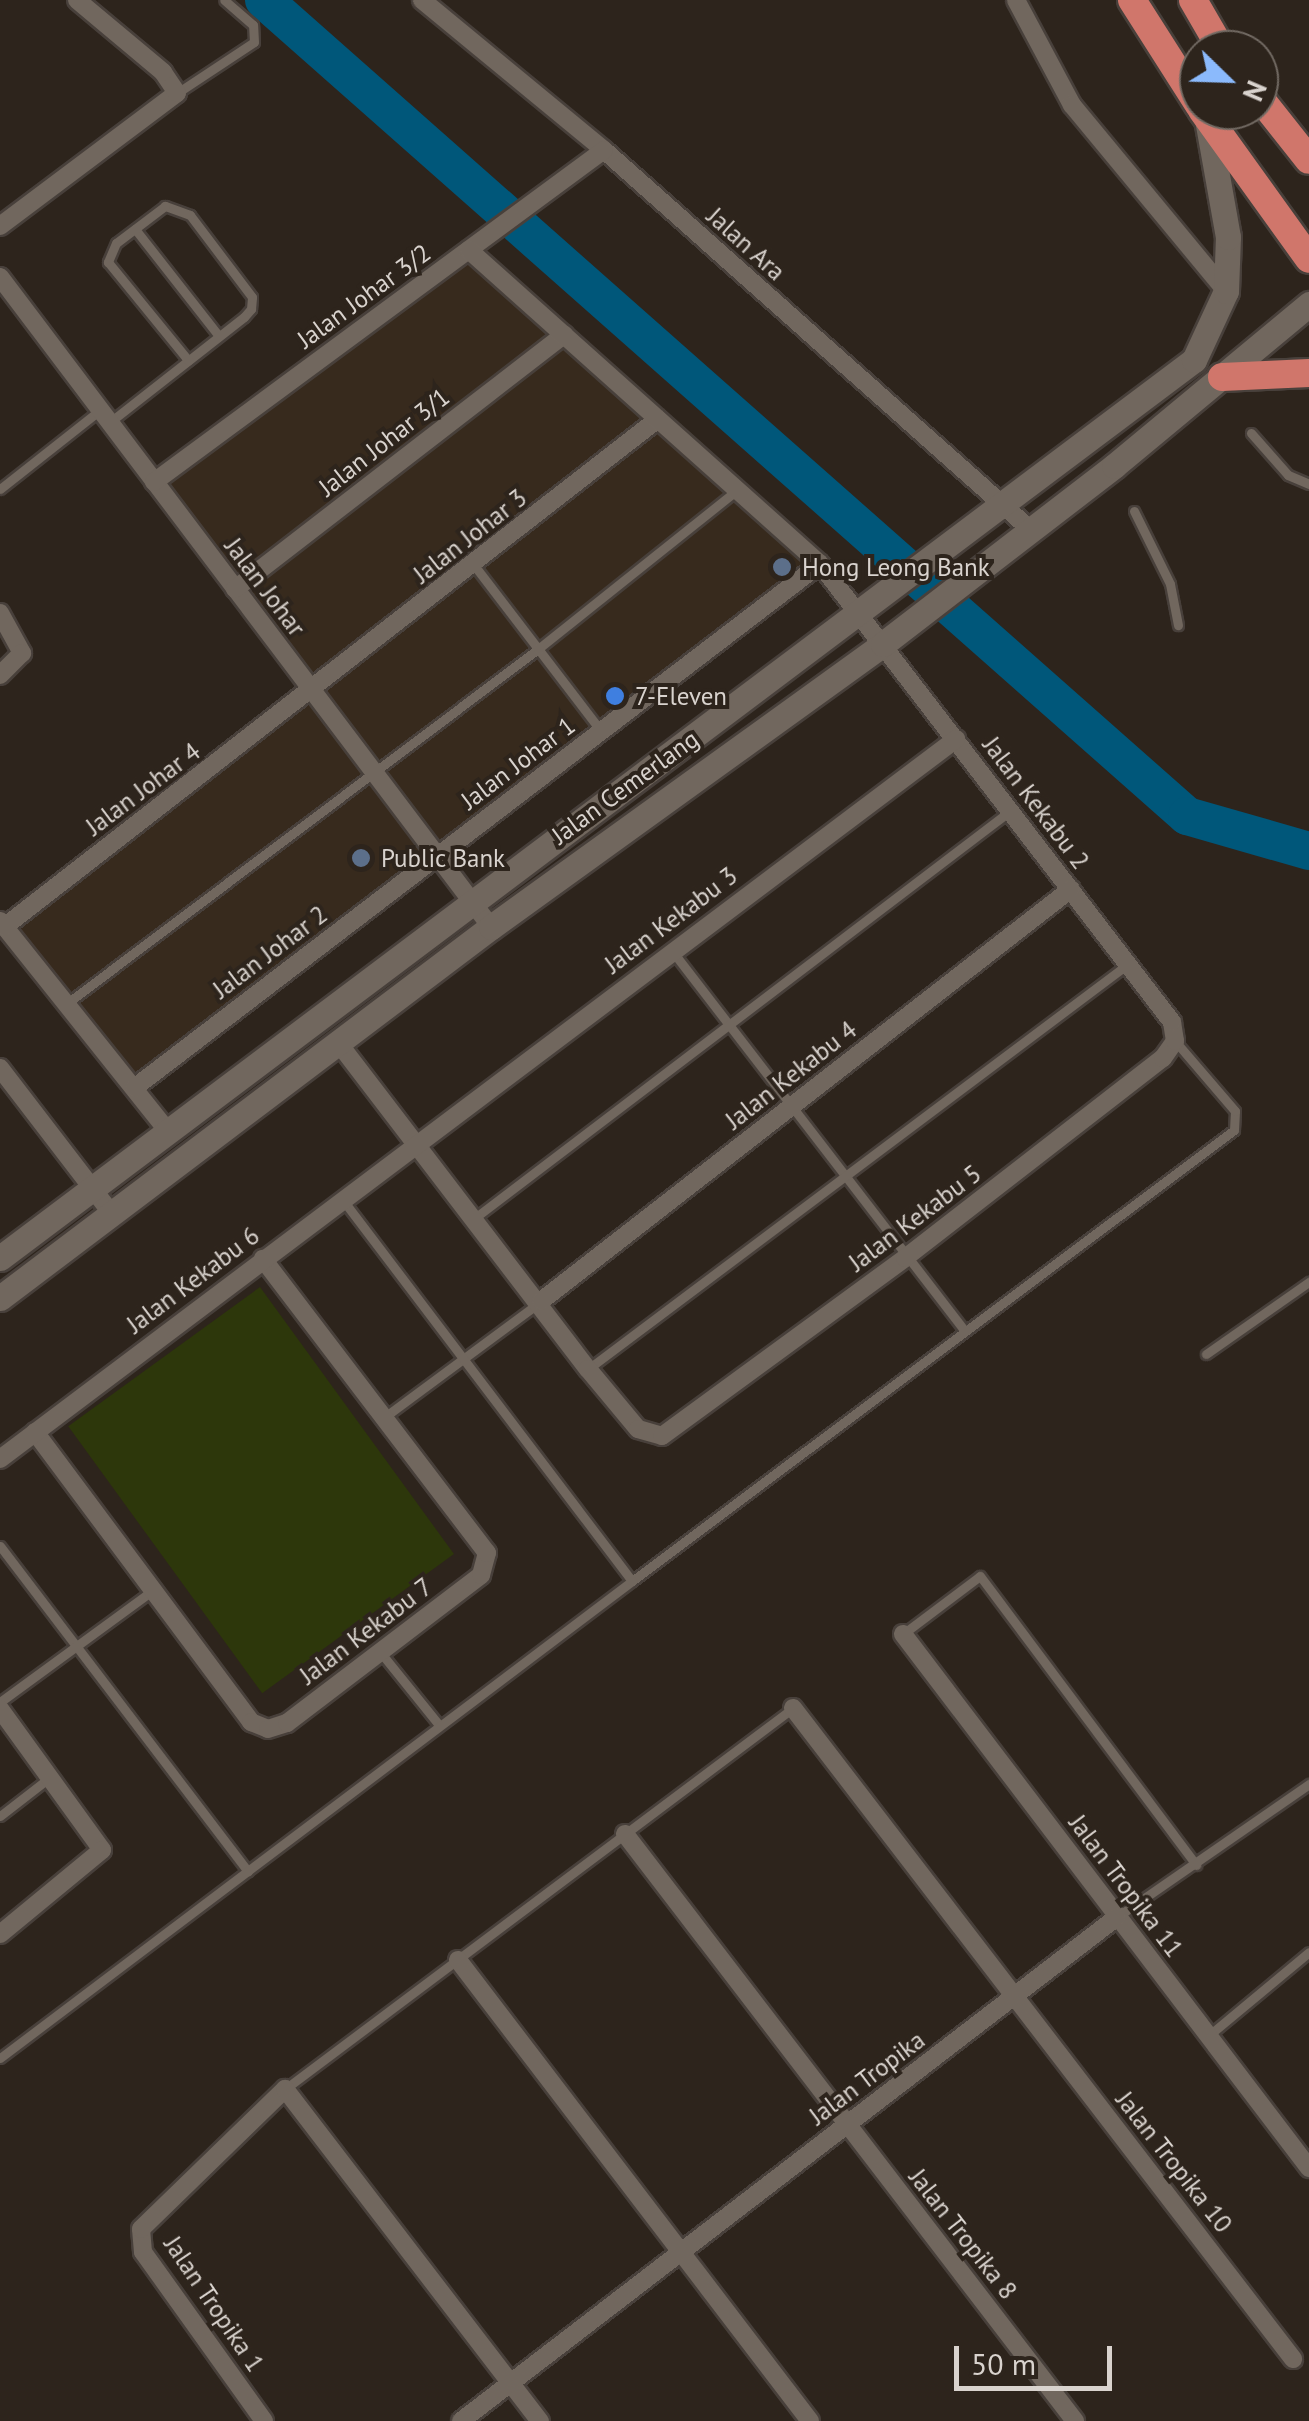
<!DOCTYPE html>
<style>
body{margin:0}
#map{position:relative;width:1309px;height:2421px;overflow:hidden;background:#2d241c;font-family:"PT Sans",sans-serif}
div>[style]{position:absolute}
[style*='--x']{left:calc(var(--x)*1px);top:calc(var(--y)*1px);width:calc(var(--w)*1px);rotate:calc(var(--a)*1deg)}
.built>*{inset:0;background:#372a1d}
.green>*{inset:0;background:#2d370b;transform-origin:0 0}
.river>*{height:38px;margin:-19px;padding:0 19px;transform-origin:19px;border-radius:19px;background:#00577a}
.roads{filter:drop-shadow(2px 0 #48403b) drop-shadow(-2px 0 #48403b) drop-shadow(0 2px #48403b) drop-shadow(0 -2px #48403b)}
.service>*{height:9px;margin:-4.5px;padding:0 4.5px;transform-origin:4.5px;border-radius:4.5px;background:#71675e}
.minor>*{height:18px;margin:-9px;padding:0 9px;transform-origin:9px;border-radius:9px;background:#71675e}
.secondary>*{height:25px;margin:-12.5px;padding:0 12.5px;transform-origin:12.5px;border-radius:12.5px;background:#71675e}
.trunk>*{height:28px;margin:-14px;padding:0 14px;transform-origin:14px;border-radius:14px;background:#d0766b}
.dots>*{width:28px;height:28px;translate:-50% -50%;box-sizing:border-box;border:5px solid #2d241c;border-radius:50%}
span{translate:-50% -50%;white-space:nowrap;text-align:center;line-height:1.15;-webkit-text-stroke:8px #2d241c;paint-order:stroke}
.street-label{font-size:25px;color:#d9d3ce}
.poi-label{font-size:25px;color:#d9d3ce}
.left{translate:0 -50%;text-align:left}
.north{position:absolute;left:1179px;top:30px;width:100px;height:100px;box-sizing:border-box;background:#2d241c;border:2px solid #726a63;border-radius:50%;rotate:113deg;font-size:28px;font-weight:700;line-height:40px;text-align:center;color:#d9d3ce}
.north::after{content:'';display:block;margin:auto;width:35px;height:45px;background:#8bbafc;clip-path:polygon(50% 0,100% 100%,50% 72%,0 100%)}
.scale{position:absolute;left:954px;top:2346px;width:158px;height:45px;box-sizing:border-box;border:5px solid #d9d3ce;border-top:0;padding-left:12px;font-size:30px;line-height:35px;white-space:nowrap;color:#d9d3ce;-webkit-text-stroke:8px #2d241c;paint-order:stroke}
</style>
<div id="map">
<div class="built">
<div style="clip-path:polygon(469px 259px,808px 564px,135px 1078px,15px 928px,323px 692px,165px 482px)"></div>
</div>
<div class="green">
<div style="left:260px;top:1287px;width:330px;height:237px;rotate:54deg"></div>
</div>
<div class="river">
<div style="--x:264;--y:0;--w:1232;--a:41.48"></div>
<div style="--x:1187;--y:816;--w:127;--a:16"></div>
</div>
<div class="roads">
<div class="service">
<div style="--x:177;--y:93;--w:92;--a:-33.5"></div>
<div style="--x:254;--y:42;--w:17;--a:-93"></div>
<div style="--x:253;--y:25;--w:38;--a:-139"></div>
<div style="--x:135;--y:229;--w:136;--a:51.9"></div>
<div style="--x:110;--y:422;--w:170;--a:-38.1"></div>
<div style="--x:244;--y:317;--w:11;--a:-49"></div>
<div style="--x:251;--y:309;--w:12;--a:-85"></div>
<div style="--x:252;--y:297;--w:103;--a:-127.1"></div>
<div style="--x:190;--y:215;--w:27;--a:-160"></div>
<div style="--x:165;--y:206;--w:61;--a:142.9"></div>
<div style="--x:116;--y:243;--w:21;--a:113"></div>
<div style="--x:108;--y:262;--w:127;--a:50.8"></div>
<div style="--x:1251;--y:433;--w:56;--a:48.6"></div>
<div style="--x:1288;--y:475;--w:23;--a:23"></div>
<div style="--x:0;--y:489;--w:127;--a:-38.3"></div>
<div style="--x:1134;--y:511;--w:81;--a:63.7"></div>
<div style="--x:1170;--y:584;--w:42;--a:79"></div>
<div style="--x:474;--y:565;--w:209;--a:52.6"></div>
<div style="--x:673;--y:952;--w:477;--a:52.4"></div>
<div style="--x:66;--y:1004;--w:591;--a:-36.95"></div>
<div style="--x:538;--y:649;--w:255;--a:-38.6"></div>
<div style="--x:476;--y:1217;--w:671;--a:-37.25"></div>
<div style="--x:1206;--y:1354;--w:126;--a:-35"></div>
<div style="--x:588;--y:1369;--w:675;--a:-36.87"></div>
<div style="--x:386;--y:1416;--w:192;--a:-36.5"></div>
<div style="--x:0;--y:1546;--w:409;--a:52.7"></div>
<div style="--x:632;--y:1581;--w:752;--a:-36.84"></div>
<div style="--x:1234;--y:1130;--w:19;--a:-87"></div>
<div style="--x:1235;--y:1111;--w:92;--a:-130.6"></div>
<div style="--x:903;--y:1634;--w:96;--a:-37"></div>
<div style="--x:980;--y:1576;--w:361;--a:53.2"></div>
<div style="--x:381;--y:1653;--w:92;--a:51.1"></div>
<div style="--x:0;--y:1702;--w:190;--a:-36.2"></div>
<div style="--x:0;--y:1816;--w:62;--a:-37.8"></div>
<div style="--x:1117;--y:1917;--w:234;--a:-34.7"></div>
<div style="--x:1208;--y:2036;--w:131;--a:-39.7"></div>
<div style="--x:0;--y:2058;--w:792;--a:-37.04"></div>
<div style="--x:632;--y:1581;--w:477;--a:-127.2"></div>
<div style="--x:285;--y:2089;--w:635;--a:-36.87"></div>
</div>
<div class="minor">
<div style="--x:422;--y:0;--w:236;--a:39.5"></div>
<div style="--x:604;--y:150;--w:572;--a:41.67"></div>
<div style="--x:1016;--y:0;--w:119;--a:61.9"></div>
<div style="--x:1072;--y:105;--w:241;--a:50.4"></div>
<div style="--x:0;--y:226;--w:221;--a:-36.9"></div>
<div style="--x:177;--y:93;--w:25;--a:-124"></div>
<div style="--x:163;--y:72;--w:112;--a:-140.1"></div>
<div style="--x:0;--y:277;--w:815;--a:52.93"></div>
<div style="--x:154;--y:482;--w:559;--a:-36.42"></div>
<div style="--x:235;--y:589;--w:416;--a:-37.7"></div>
<div style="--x:0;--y:613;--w:46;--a:61.2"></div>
<div style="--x:22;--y:653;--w:31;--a:135"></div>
<div style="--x:0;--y:921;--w:268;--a:51.4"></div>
<div style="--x:4;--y:927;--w:828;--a:-37.84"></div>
<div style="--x:340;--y:1045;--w:408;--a:52.6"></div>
<div style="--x:588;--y:1369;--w:78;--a:50.2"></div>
<div style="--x:638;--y:1429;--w:25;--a:16"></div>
<div style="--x:662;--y:1436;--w:301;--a:-36.2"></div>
<div style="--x:905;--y:1258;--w:326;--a:-37.8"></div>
<div style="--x:1163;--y:1058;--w:21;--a:-55"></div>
<div style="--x:1175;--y:1041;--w:19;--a:-99"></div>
<div style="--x:1172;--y:1022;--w:578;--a:-127.54"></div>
<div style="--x:820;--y:564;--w:471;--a:-138.2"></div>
<div style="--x:0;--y:1068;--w:185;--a:52.5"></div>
<div style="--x:134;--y:1088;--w:863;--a:-37.37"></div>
<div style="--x:541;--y:1301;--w:671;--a:-37.86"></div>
<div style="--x:35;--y:1432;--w:362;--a:53.3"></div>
<div style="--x:251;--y:1722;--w:18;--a:22"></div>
<div style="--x:268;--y:1729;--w:20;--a:-18"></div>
<div style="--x:287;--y:1723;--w:244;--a:-37.3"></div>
<div style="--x:481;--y:1575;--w:23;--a:-75"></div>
<div style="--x:487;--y:1553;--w:370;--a:-127.3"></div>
<div style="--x:0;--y:1459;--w:1197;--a:-36.98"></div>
<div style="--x:903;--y:1634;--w:671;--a:52.75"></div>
<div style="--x:793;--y:1708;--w:821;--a:52.47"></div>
<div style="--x:0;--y:1709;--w:174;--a:54.1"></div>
<div style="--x:102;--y:1850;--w:132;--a:140.5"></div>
<div style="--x:625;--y:1834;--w:740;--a:52.53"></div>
<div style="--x:458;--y:1960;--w:580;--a:52.64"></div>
<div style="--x:264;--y:2421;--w:208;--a:-125.6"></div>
<div style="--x:143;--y:2252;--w:23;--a:-95"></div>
<div style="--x:141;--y:2229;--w:201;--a:-44.2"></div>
<div style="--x:285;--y:2089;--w:419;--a:52.5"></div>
<div style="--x:461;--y:2421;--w:827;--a:-37.53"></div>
</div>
<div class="secondary">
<div style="--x:0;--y:1258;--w:1494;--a:-36.95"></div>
<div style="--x:1194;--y:360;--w:76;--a:-65.1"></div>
<div style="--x:1226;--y:291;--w:54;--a:-87.9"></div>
<div style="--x:1228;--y:237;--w:120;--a:-100.1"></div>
<div style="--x:0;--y:1298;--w:615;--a:-37.07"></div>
<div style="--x:491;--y:927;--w:483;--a:-35.8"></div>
<div style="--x:883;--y:644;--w:292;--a:-37.6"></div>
<div style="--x:1114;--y:466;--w:254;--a:-39.7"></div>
</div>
<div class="trunk">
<div style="--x:1132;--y:0;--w:125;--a:57.5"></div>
<div style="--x:1193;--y:0;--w:58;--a:59.9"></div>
<div style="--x:1259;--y:97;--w:80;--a:51.6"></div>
<div style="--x:1202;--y:110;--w:183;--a:54.3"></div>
<div style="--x:1222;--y:377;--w:87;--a:-2.6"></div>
</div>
</div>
<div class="dots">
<div style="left:782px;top:567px;background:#5c6f8a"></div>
<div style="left:615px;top:696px;background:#3f7fe0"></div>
<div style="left:361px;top:858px;background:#5c6f8a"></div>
</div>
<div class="street-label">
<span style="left:746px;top:244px;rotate:42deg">Jalan Ara</span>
<span style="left:364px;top:296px;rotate:-36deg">Jalan Johar 3/2</span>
<span style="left:384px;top:442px;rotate:-38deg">Jalan Johar 3/1</span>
<span style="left:470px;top:536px;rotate:-38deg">Jalan Johar 3</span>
<span style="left:265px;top:587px;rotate:53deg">Jalan Johar</span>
<span style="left:518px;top:763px;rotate:-37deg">Jalan Johar 1</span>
<span style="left:625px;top:787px;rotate:-36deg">Jalan Cemerlang</span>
<span style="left:143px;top:789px;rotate:-37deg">Jalan Johar 4</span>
<span style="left:1036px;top:803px;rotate:53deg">Jalan Kekabu 2</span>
<span style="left:671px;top:920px;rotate:-37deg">Jalan Kekabu 3</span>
<span style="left:270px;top:952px;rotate:-37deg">Jalan Johar 2</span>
<span style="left:791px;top:1075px;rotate:-38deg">Jalan Kekabu 4</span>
<span style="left:915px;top:1218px;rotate:-37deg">Jalan Kekabu 5</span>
<span style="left:193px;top:1280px;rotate:-37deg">Jalan Kekabu 6</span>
<span style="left:366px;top:1631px;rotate:-37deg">Jalan Kekabu 7</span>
<span style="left:1126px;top:1886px;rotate:53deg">Jalan Tropika 11</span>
<span style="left:867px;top:2078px;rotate:-37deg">Jalan Tropika</span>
<span style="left:1174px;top:2162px;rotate:52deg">Jalan Tropika 10</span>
<span style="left:963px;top:2234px;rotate:52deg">Jalan Tropika 8</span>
<span style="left:214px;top:2304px;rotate:56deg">Jalan Tropika 1</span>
</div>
<div class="poi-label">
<span class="left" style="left:802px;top:567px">Hong Leong Bank</span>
<span class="left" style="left:635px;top:696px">7-Eleven</span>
<span class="left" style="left:381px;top:858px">Public Bank</span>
</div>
<div class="north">N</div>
<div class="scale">50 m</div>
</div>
